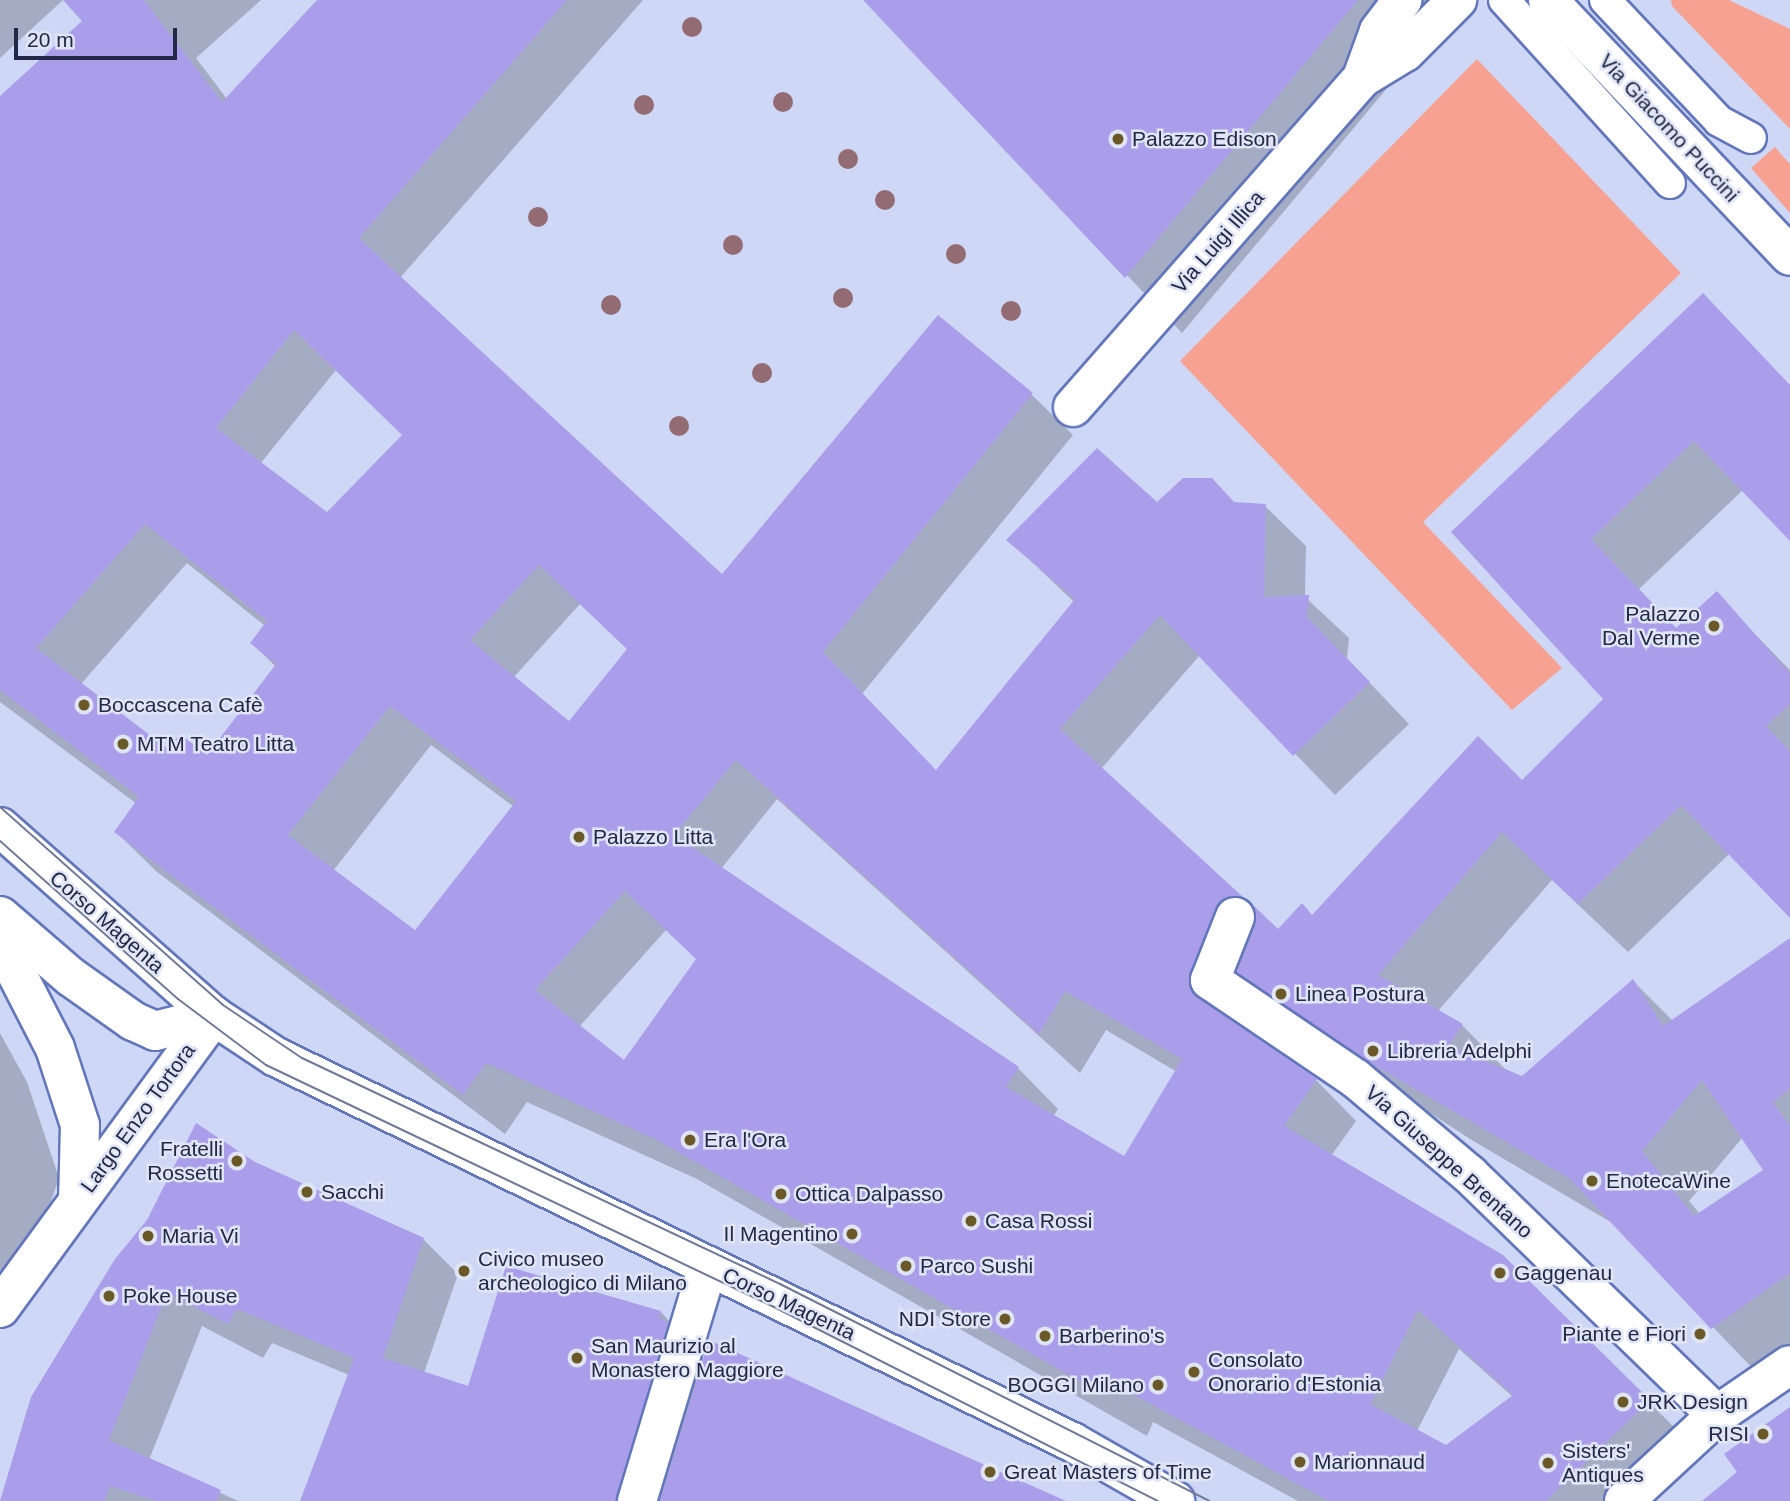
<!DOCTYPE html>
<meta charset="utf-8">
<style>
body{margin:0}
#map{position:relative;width:1790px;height:1501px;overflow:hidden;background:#ced8f6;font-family:Arial,sans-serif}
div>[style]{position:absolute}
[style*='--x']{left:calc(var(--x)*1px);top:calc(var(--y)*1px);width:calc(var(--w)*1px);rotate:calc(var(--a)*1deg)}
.green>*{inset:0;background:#f6a191}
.shadow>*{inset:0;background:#0003}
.building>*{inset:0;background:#aa9de9}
.roads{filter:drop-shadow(2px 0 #6376bc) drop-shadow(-2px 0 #6376bc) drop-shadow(0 2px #6376bc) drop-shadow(0 -2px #6376bc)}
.lane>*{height:30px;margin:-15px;padding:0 15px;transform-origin:15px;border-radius:15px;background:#fff}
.street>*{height:38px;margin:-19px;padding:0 19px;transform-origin:19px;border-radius:19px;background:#fff}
.tram>*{height:2px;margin:-1px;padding:0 1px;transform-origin:1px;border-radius:1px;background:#707997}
.trees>*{width:20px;height:20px;margin:-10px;border-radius:50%;background:#926b73}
.dots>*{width:19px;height:19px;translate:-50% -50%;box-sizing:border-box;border:4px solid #e0e5f5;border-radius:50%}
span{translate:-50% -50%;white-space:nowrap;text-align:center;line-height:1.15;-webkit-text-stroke:5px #e0e5f5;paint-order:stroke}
.street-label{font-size:21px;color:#212947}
.poi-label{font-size:21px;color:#212947}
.left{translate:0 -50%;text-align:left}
.right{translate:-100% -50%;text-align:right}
.scale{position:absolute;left:14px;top:28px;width:163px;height:32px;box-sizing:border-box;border:4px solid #212947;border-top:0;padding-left:9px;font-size:21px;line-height:24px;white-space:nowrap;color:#212947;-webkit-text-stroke:5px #e0e5f5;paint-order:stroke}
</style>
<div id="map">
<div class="green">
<div style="clip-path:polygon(1671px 0,1729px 0,1790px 29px,1790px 129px,1672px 6px)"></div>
<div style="clip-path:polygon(1477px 59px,1681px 273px,1423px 522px,1562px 668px,1512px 710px,1180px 361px)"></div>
<div style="clip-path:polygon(1775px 147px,1790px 164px,1790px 213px,1751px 168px)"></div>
</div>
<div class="shadow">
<div style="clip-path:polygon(0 0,63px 0,0 58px)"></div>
<div style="clip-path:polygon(evenodd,66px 0,261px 0,196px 58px,227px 99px,320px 0,643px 0,400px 278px,722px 576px,939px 318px,1032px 395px,1073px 435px,862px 694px,937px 772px,1074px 602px,1009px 540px,1157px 504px,1265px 506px,1306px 546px,1305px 597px,1349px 638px,1347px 659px,1409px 724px,1335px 795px,1200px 655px,1101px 769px,1278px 931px,1313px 917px,1522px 783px,1606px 699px,1453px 532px,1790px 386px,1790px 537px,1744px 489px,1639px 589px,1677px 629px,1716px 594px,1790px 670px,1790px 915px,1730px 853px,1628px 952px,1552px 880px,1438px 1011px,1462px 1025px,1509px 1073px,1523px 1078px,1633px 981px,1673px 1021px,1790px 940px,1790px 1357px,1761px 1377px,1614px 1224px,1470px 1139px,1288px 1020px,1245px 977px,1229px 1022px,1316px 1080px,1356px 1121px,1331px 1156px,1502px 1256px,1689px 1442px,1629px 1501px,1298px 1501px,1153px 1422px,1147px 1436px,697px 1179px,527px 1102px,505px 1134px,157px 872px,116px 832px,137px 804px,0 702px,0 99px,85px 21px,66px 0,336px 370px,404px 436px,327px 515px,260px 464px,336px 370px,66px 0,187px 563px,265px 626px,252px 643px,276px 667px,207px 757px,168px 751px,81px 684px,187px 563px,66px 0,580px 604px,628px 650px,569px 724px,513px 678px,580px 604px,66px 0,431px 745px,514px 807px,415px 933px,333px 871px,431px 745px,66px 0,777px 799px,1080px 1073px,1106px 1030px,1177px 1072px,1125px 1159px,1053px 1117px,1058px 1109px,1018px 1068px,721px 869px,777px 799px,66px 0,666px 930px,698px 960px,624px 1063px,579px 1027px,666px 930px,66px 0,1743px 1137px,1766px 1170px,1700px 1214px,1689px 1201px,1743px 1137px,66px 0,1459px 1349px,1513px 1397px,1446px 1447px,1417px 1431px,1459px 1349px)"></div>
<div style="clip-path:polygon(866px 0,1427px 0,1445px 19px,1182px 333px)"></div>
<div style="clip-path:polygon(0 1033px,27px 1082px,59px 1178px,35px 1248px,0 1270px)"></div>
<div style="clip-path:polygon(254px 1164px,423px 1239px,458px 1274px,424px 1373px,469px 1388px,661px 1312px,704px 1360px,1045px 1501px,302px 1501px,349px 1375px,272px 1343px,263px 1358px,202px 1326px,149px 1460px,238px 1501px,1px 1501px,27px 1410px,115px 1261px)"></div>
</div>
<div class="building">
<div style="clip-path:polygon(evenodd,63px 0,144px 0,222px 102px,317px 0,567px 0,359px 238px,722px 574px,938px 315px,1033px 393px,823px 652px,936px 770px,1075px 599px,1006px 540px,1097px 448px,1157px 502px,1183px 478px,1212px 478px,1234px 502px,1266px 504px,1264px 597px,1309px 595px,1307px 617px,1370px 682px,1293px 756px,1160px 615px,1060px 729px,1243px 897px,1231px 896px,1215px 908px,1188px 982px,1198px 998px,1317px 1079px,1284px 1126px,1503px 1255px,1650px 1400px,1546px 1501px,1329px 1501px,1112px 1383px,1106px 1396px,655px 1139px,486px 1063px,463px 1095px,114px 832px,139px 797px,0 690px,0 96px,82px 21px,63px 0,294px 330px,402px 435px,327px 512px,216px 428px,294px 330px,63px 0,145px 524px,267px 621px,250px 643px,276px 664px,207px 755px,180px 734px,168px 749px,36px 648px,145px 524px,63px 0,539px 565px,627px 649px,569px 721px,470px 640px,539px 565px,63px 0,390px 706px,516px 801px,415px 930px,288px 835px,390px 706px,63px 0,736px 760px,1039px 1034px,1065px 991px,1182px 1059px,1124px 1156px,1006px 1087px,1019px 1067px,674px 835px,736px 760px,63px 0,625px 891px,696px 959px,624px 1060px,535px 990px,625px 891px,63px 0,1418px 1310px,1513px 1395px,1446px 1445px,1370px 1404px,1418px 1310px)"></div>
<div style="clip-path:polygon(863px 0,1358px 0,1125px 278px)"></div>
<div style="clip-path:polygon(evenodd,1703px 293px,1790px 385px,1790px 541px,1694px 441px,1591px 539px,1676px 628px,1717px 591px,1790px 674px,1790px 704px,1766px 726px,1790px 752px,1790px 918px,1681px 805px,1578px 904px,1502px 832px,1378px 975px,1463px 1024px,1448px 1046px,1522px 1076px,1633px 979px,1663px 1026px,1790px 938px,1790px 1088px,1773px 1103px,1790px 1126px,1790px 1273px,1711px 1329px,1570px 1179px,1372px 1064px,1237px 972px,1256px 924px,1254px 906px,1278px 929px,1302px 903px,1312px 915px,1478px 736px,1522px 780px,1603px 699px,1451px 532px,1703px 293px,1702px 1080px,1763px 1170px,1694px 1216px,1642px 1151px,1702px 1080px)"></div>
<div style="clip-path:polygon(196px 1123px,255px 1162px,424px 1238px,383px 1358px,468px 1386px,506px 1266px,661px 1311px,659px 1318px,668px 1322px,616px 1501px,300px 1501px,354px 1358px,237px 1309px,228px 1324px,167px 1293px,109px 1440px,221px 1490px,216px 1501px,156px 1501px,110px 1486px,104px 1501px,0 1501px,31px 1397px,115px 1259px,147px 1220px)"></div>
<div style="clip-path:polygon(709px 1340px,938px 1444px,1066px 1501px,660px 1501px)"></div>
<div style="clip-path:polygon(1790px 1407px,1790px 1501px,1702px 1501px,1737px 1472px,1724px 1454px)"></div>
</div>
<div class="roads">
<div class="lane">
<div style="--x:1504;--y:0;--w:247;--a:47.8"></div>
<div style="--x:1605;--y:0;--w:166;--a:46.7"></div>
<div style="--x:1719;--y:121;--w:36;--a:28"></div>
</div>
<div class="street">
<div style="--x:1548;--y:0;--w:352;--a:46.6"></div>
<div style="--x:1362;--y:78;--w:50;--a:-70.1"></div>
<div style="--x:1379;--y:31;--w:39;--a:-53"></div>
<div style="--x:1073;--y:407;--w:438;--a:-48.7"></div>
<div style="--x:1362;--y:78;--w:50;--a:-31.2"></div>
<div style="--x:1405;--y:52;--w:74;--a:-45"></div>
<div style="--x:0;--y:827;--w:286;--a:41.5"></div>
<div style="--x:214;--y:1016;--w:74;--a:33.5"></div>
<div style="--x:276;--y:1057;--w:884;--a:25.81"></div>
<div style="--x:1072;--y:1442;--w:119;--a:29.8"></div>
<div style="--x:0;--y:916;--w:94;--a:40.7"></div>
<div style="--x:71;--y:977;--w:76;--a:35.4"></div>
<div style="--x:133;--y:1021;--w:24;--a:24"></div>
<div style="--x:155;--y:1031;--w:61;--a:-14.3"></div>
<div style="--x:1235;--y:917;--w:68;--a:111.6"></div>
<div style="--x:1210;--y:980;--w:176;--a:34.1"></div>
<div style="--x:1356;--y:1079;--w:148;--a:40.1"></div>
<div style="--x:1469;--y:1174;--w:346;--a:44.2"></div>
<div style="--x:0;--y:941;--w:120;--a:62.8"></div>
<div style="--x:55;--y:1048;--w:81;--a:72"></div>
<div style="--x:80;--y:1125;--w:75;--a:91.5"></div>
<div style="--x:0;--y:1308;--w:362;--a:-53.8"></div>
<div style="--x:637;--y:1501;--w:245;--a:-73.2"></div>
<div style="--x:1624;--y:1501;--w:127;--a:-42.8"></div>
<div style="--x:1717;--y:1415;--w:88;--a:-34.4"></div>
</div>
</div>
<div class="tram">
<div style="--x:0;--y:807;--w:298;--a:41.6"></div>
<div style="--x:223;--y:1005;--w:95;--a:33.9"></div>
<div style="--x:302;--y:1058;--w:529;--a:25.3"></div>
<div style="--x:780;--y:1284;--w:481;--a:26.8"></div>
<div style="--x:0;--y:841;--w:238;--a:41.6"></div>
<div style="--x:178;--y:999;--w:110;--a:36.9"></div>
<div style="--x:266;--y:1065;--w:560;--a:25.47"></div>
<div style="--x:772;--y:1306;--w:432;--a:26.8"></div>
</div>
<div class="trees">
<div style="left:692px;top:27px"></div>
<div style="left:783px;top:102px"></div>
<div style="left:644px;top:105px"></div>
<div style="left:848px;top:159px"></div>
<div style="left:885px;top:200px"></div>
<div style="left:538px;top:217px"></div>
<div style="left:733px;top:245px"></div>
<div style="left:956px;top:254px"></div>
<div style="left:843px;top:298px"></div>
<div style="left:611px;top:305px"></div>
<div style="left:1011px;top:311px"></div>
<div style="left:762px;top:373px"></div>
<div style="left:679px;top:426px"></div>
</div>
<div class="dots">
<div style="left:1118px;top:139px;background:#6a5927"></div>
<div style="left:1714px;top:626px;background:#6a5927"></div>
<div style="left:84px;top:705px;background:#6a5927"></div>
<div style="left:123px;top:744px;background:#6a5927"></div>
<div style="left:579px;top:837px;background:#6a5927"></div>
<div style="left:1281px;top:994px;background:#6a5927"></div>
<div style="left:1373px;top:1051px;background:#6a5927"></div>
<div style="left:690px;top:1140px;background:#6a5927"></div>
<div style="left:237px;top:1161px;background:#6a5927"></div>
<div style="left:1592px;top:1181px;background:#6a5927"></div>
<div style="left:307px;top:1192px;background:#6a5927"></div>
<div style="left:781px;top:1194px;background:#6a5927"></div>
<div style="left:971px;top:1221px;background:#6a5927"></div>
<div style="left:852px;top:1234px;background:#6a5927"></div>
<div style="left:148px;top:1236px;background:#6a5927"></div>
<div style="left:906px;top:1266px;background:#6a5927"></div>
<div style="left:464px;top:1271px;background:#6a5927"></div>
<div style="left:1500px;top:1273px;background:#6a5927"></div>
<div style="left:109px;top:1296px;background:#6a5927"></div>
<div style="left:1005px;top:1319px;background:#6a5927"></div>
<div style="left:1700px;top:1334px;background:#6a5927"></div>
<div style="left:1045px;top:1336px;background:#6a5927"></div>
<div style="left:577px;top:1358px;background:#6a5927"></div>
<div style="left:1194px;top:1372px;background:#6a5927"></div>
<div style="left:1158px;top:1385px;background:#6a5927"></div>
<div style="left:1623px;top:1402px;background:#6a5927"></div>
<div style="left:1763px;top:1434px;background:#6a5927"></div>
<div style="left:1300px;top:1462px;background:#6a5927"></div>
<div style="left:1548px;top:1463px;background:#6a5927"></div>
<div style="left:990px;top:1472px;background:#6a5927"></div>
</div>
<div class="street-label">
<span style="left:1669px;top:128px;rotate:47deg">Via Giacomo Puccini</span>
<span style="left:1218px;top:242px;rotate:-49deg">Via Luigi Illica</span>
<span style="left:107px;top:922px;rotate:41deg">Corso Magenta</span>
<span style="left:138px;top:1118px;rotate:-54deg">Largo Enzo Tortora</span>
<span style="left:1449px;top:1162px;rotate:42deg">Via Giuseppe Brentano</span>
<span style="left:789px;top:1304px;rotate:25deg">Corso Magenta</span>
</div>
<div class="poi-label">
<span class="left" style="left:1132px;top:139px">Palazzo Edison</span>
<span class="right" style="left:1700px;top:626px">Palazzo<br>Dal Verme</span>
<span class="left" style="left:98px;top:705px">Boccascena Cafè</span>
<span class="left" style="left:137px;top:744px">MTM Teatro Litta</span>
<span class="left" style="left:593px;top:837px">Palazzo Litta</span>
<span class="left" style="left:1295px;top:994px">Linea Postura</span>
<span class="left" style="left:1387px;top:1051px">Libreria Adelphi</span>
<span class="left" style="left:704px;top:1140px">Era l'Ora</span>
<span class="right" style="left:223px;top:1161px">Fratelli<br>Rossetti</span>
<span class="left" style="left:1606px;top:1181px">EnotecaWine</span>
<span class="left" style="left:321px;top:1192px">Sacchi</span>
<span class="left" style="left:795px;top:1194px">Ottica Dalpasso</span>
<span class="left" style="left:985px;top:1221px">Casa Rossi</span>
<span class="right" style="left:838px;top:1234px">Il Magentino</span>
<span class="left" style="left:162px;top:1236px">Maria Vi</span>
<span class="left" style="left:478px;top:1271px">Civico museo<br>archeologico di Milano</span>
<span class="left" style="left:920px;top:1266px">Parco Sushi</span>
<span class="left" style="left:1514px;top:1273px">Gaggenau</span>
<span class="left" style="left:123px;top:1296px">Poke House</span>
<span class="right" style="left:991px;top:1319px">NDI Store</span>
<span class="right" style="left:1686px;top:1334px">Piante e Fiori</span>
<span class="left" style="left:1059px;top:1336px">Barberino's</span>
<span class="left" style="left:591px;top:1358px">San Maurizio al<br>Monastero Maggiore</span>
<span class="left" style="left:1208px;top:1372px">Consolato<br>Onorario d'Estonia</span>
<span class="right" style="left:1144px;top:1385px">BOGGI Milano</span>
<span class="left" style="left:1637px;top:1402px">JRK Design</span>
<span class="right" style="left:1749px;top:1434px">RISI</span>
<span class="left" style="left:1562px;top:1463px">Sisters'<br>Antiques</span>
<span class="left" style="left:1314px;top:1462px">Marionnaud</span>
<span class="left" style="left:1004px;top:1472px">Great Masters of Time</span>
</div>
<div class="scale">20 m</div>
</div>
